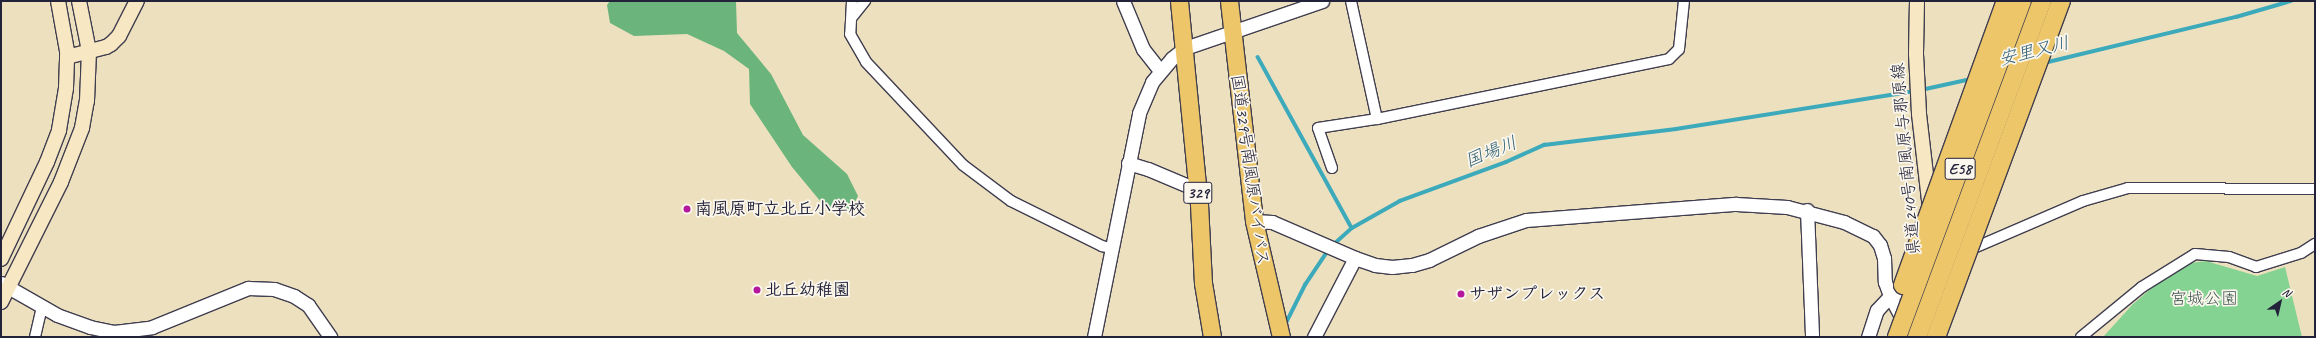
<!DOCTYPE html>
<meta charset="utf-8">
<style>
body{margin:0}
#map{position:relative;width:2316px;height:338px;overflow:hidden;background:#ede0bf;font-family:Caveat,"Klee One",sans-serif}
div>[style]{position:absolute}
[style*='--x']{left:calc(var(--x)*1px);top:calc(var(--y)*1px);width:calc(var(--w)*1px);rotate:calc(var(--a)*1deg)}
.green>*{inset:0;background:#84d392}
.forest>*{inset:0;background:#6bb57c}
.stream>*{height:3.5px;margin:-1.75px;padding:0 1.75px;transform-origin:1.75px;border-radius:1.75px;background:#3daabb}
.roads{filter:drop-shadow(1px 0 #403e4f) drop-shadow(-1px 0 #403e4f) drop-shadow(0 1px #403e4f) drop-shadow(0 -1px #403e4f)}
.minor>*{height:10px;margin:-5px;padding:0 5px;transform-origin:5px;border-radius:5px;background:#fff}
.tertiary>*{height:13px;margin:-6.5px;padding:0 6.5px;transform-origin:6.5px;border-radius:6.5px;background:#fff}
.secondary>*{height:14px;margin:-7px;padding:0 7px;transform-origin:7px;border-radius:7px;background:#f7e8c3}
.trunk>*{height:17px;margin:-8.5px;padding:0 8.5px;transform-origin:8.5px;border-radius:8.5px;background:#ecc669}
.bridges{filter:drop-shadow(1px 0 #403e4f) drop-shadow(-1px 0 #403e4f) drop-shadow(0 1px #403e4f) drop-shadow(0 -1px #403e4f)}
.motorway-bridge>*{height:18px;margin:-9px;padding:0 9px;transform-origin:9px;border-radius:9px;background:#ecc669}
.dots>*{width:11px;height:11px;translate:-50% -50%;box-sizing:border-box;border:2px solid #fbf7ec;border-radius:50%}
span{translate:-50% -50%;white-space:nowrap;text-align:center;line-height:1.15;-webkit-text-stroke:3.5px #fbf7ec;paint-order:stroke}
.shield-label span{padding:1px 3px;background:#fbf7ec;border:1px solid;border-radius:3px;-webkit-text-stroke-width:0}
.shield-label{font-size:16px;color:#22223b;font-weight:700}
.street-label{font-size:17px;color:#22223b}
.poi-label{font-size:17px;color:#22223b;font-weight:700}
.left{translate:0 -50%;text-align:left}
.park-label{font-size:17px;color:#3f5755}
.water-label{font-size:18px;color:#2e5f75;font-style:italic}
.frame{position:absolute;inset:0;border:2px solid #22223b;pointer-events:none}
.north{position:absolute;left:2260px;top:282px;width:40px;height:40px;-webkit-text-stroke:3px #fbf7ec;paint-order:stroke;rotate:34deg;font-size:11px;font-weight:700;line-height:16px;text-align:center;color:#22223b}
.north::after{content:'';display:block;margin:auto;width:14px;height:18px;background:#22223b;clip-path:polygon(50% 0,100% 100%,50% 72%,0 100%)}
</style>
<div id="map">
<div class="green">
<div style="clip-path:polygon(2206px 261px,2257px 276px,2285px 267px,2302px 337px,2103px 337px,2132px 305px,2156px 284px,2191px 263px)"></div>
</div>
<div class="forest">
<div style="clip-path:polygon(610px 1px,736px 1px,737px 33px,771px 74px,803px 135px,847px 174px,858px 196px,852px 208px,837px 214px,821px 202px,792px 167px,750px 104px,749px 69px,724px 51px,687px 34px,634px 36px,610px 23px,607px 5px)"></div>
</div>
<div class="stream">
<div style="--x:1258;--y:57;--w:195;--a:61.2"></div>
<div style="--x:2044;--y:63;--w:197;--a:-13.5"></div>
<div style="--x:2236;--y:17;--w:57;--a:-16.2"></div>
<div style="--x:1921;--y:90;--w:51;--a:-12.4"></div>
<div style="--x:1333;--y:245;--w:25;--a:-42"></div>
<div style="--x:1352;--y:228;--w:55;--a:-29.4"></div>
<div style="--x:1400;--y:201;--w:113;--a:-20.2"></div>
<div style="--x:1506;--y:162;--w:42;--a:-24.1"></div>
<div style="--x:1544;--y:145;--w:133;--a:-6.9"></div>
<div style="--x:1676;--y:129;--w:242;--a:-9"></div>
<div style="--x:1285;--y:325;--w:45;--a:-63.4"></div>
<div style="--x:1305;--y:285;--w:43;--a:-56.3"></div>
</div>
<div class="roads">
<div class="minor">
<div style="--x:852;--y:1;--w:33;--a:93"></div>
<div style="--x:850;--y:34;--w:32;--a:60"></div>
<div style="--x:866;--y:62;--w:141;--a:46.7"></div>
<div style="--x:963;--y:165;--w:60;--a:36.9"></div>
<div style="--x:1011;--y:201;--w:102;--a:26.3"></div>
<div style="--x:1102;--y:246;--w:9;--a:13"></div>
<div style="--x:1351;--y:1;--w:121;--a:77.6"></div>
<div style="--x:852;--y:17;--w:21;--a:-51"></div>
<div style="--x:1332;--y:168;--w:42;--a:-109.3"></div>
<div style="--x:1318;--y:128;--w:60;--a:-8.7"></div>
<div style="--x:1377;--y:119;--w:298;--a:-11.6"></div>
<div style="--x:1669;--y:59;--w:14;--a:-45"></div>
<div style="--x:1679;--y:49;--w:48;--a:-84.1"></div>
<div style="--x:1967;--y:251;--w:126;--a:-23.3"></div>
<div style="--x:2083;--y:201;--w:47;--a:-16.1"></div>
<div style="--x:2128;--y:188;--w:187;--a:0.3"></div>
<div style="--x:35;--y:337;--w:31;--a:-77"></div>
<div style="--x:2081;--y:337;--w:79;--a:-39.3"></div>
<div style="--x:2142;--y:287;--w:62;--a:-31.9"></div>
<div style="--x:2195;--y:254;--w:34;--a:5"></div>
<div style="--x:2229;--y:257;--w:29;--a:20"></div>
<div style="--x:2256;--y:267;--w:47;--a:-17.3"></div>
<div style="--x:2301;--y:253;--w:17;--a:-33"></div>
</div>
<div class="tertiary">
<div style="--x:1123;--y:1;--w:52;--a:67.4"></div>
<div style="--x:1143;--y:49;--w:28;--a:52"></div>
<div style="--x:1128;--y:163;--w:21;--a:17"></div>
<div style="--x:1148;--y:169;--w:54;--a:22.8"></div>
<div style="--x:1807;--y:210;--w:127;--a:87.7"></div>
<div style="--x:1254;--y:221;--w:18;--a:3"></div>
<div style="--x:1272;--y:222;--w:90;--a:23.4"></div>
<div style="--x:1355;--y:258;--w:21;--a:19"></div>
<div style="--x:1375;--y:265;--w:17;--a:7"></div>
<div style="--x:1392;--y:267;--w:20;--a:-6"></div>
<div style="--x:1412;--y:265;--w:18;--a:-16"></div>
<div style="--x:1429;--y:260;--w:55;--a:-26.1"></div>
<div style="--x:1478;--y:236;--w:51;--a:-18.4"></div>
<div style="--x:1526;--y:220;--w:211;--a:-4.4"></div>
<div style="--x:1736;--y:204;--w:51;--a:3.4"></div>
<div style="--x:1787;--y:207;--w:59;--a:14.7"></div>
<div style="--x:1844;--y:222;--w:32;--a:26"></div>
<div style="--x:1873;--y:236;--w:11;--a:52"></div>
<div style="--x:1880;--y:245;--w:14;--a:73"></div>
<div style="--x:1884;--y:258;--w:24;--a:88"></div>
<div style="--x:1885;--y:282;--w:15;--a:70"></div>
<div style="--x:1890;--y:296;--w:47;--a:61.8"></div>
<div style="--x:1;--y:283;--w:64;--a:29.7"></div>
<div style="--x:57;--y:315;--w:35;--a:20"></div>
<div style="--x:90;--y:327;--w:25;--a:12"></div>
<div style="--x:114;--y:332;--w:38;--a:-7"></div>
<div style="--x:152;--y:327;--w:104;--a:-22.1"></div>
<div style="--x:248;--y:288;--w:26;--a:2"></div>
<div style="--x:274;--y:289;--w:21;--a:19"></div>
<div style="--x:294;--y:296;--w:17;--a:33"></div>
<div style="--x:308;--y:305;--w:39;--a:55"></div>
<div style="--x:1094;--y:337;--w:228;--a:-78.6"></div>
<div style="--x:1139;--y:113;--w:34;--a:-67"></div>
<div style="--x:1152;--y:82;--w:31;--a:-50"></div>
<div style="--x:1172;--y:58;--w:16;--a:-38"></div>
<div style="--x:1185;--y:48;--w:145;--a:-18.9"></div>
<div style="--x:1314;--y:337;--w:89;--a:-62.6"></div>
<div style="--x:1868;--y:337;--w:28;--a:-72"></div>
<div style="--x:1877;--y:310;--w:19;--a:-47"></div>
<div style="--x:1890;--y:296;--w:9;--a:-27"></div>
</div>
<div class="secondary">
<div style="--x:1917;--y:1;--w:53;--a:91.1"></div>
<div style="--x:1916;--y:54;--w:60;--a:87.1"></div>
<div style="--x:1919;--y:114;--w:96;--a:83.4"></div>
<div style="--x:67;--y:57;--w:40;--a:-14.4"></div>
<div style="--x:106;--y:47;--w:6;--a:-31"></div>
<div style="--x:111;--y:44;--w:11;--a:-45"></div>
<div style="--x:119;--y:36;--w:39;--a:-63"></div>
<div style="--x:1;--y:259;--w:107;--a:-64.6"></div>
<div style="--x:47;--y:162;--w:34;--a:-69"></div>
<div style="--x:59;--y:130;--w:43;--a:-80.5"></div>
<div style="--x:66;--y:88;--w:37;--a:-88"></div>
<div style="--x:67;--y:51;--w:51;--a:-100.2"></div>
<div style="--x:1;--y:302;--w:134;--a:-63.4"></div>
<div style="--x:61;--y:182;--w:58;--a:-68.7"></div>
<div style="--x:82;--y:128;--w:27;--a:-80"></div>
<div style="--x:87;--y:101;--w:50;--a:-87.7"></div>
<div style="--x:89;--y:51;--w:51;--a:-101.3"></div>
</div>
<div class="trunk">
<div style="--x:1179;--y:1;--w:204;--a:84.4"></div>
<div style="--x:1199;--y:204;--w:79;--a:87.1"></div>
<div style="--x:1203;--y:283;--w:55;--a:80.5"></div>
<div style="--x:1229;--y:1;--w:221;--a:83.5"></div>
<div style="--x:1254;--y:221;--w:119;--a:76.9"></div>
</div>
</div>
<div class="bridges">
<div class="motorway-bridge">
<div style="--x:1903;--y:285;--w:302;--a:-70.1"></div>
<div style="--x:1897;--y:337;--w:358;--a:-69.6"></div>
<div style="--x:1917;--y:337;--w:358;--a:-69.6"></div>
<div style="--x:1936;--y:337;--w:358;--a:-69.6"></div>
</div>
</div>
<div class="dots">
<div style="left:687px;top:209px;background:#b5179e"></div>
<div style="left:757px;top:290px;background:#b5179e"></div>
<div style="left:1461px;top:294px;background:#b5179e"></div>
</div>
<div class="shield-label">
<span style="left:1960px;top:169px">E58</span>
<span style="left:1198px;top:193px">329</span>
</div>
<div class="street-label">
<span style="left:1906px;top:159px;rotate:-95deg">県道240号南風原与那原線</span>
<span style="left:1250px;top:170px;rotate:82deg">国道329号南風原バイパス</span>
</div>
<div class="poi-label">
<span class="left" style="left:695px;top:209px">南風原町立北丘小学校</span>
<span class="left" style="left:765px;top:290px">北丘幼稚園</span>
<span class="left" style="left:1469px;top:294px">サザンプレックス</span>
</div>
<div class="park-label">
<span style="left:2204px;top:299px">宮城公園</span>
</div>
<div class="water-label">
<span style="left:2034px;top:51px;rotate:-14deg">安里又川</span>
<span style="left:1491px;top:152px;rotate:-22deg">国場川</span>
</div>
<div class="frame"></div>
<div class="north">N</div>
</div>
